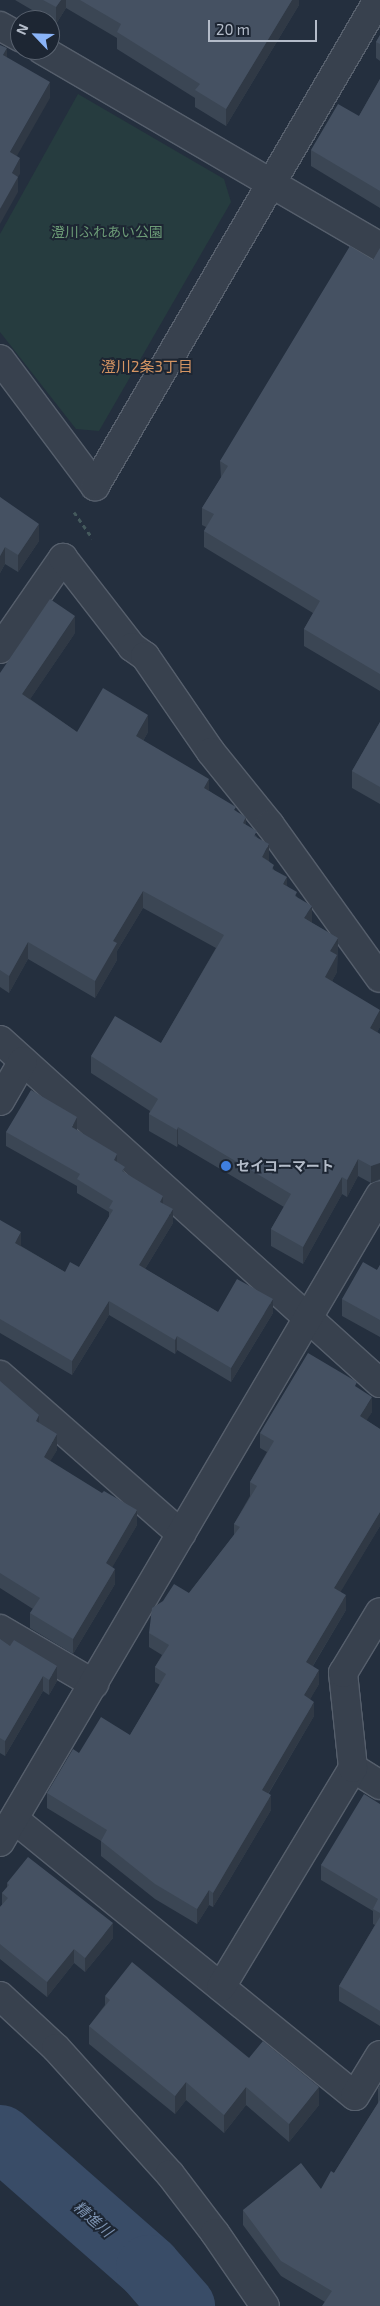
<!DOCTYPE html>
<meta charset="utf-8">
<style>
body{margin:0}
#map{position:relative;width:380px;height:2306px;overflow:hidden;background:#242f3e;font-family:"Exo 2","Noto Sans JP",sans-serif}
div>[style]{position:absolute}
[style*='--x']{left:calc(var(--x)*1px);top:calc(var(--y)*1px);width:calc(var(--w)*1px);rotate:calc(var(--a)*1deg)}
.green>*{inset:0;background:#263c3f}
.river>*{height:65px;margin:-32.5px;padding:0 32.5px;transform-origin:32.5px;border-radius:32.5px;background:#394c67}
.path>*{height:3px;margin-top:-1.5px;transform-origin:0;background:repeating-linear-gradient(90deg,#44595c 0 4px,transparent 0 8px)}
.roads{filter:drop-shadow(1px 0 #565f6c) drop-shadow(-1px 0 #565f6c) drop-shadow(0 1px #565f6c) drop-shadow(0 -1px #565f6c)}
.minor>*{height:28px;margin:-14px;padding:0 14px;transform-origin:14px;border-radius:14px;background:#38414e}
.wall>*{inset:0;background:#3b4654}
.shaded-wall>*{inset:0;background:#303945}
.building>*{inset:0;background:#455162}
.dots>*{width:14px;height:14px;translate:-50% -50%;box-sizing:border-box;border:2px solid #1d2633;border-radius:50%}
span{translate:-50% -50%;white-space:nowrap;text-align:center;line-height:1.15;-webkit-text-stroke:4px #1d2633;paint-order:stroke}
.park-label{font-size:14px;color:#6b9a76}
.poi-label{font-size:14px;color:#b4bcc9;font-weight:700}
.left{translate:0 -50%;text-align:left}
.neighbourhood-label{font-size:15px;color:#d59563}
.water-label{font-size:15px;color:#7c92b1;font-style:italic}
.north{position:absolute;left:10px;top:10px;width:50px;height:50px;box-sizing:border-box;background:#1d2633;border:1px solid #59626f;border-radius:50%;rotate:294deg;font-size:14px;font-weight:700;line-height:20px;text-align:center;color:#b4bcc9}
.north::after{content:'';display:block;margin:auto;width:18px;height:22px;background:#8ab4f8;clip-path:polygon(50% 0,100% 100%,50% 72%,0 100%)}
.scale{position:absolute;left:208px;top:20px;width:109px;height:22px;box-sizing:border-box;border:2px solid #b4bcc9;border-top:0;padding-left:6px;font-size:15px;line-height:18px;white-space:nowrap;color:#b4bcc9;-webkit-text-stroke:4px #1d2633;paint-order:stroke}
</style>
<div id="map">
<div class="green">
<div style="clip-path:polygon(78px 94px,224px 179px,231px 202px,99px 431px,76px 429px,0 332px,0 234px)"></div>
</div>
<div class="river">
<div style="--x:0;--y:2137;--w:197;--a:41.3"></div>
<div style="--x:148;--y:2267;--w:52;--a:48.9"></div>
</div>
<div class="path">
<div style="--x:74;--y:512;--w:32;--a:55"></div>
</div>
<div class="roads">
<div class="minor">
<div style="--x:0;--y:26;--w:23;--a:29"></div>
<div style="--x:42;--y:50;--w:391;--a:30.2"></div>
<div style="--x:0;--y:359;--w:159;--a:53.2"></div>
<div style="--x:95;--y:486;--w:562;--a:-59.79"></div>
<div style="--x:0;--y:649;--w:111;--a:-55.3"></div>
<div style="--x:63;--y:558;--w:113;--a:52.2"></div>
<div style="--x:132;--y:647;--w:16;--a:35"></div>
<div style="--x:145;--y:656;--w:116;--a:55.5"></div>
<div style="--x:211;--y:752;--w:94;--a:51.1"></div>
<div style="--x:270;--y:825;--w:188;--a:54.3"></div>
<div style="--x:0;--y:1040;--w:512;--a:42.07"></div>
<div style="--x:0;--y:1101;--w:46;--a:-60.1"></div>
<div style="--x:0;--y:1375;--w:241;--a:41.3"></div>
<div style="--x:0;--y:1629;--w:109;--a:30.3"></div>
<div style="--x:353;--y:1768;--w:32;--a:32"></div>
<div style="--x:14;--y:1819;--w:439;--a:39.1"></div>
<div style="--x:355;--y:2096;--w:48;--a:-58.6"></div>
<div style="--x:0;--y:1842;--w:750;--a:-59.57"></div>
<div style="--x:221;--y:1987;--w:256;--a:-58.9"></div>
<div style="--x:353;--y:1768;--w:96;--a:-96"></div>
<div style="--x:343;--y:1673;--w:71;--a:-58.8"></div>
<div style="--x:0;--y:1996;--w:76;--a:42.9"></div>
<div style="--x:56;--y:2048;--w:170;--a:47.9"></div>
<div style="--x:170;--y:2174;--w:74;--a:52.7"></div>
<div style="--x:215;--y:2233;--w:88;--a:55.6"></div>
</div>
</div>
<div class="wall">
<div style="clip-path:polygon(15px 0,299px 0,299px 5px,226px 126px,195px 107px,195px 98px,117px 49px,117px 38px,66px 8px,56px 24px)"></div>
<div style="clip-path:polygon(380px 35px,380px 61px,376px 58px,376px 42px)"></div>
<div style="clip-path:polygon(380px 79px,380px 208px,311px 166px,311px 150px,359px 116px)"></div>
<div style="clip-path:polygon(380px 248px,380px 691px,304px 646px,304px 629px,313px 613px,204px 547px,204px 531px,206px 527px,202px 525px,202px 508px,221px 478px,220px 461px,373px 260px)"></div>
<div style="clip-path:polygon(0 497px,39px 541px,18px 572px,5px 564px,0 573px)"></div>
<div style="clip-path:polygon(75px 633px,30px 699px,77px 732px,148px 732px,143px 741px,236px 811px,246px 825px,257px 837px,269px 861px,274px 870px,287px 886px,297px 897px,312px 923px,338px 938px,337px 972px,332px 981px,380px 1027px,377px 1032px,380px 1034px,380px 1180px,371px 1183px,358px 1176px,347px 1197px,342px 1194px,303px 1264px,271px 1246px,271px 1229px,284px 1207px,178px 1144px,177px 1147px,149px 1131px,149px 1114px,150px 1111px,91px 1073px,91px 1056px,161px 1043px,216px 948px,143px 908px,117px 951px,117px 960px,95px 998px,28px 959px,9px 993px,0 987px,0 673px)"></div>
<div style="clip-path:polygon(380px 722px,380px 804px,352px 788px,352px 771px)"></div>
<div style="clip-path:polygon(77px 1130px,117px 1162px,125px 1173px,163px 1204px,173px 1223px,145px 1269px,218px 1312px,273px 1313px,231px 1382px,177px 1350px,175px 1354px,109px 1315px,72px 1375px,0 1333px,0 1220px,21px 1246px,65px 1272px,79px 1267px,109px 1217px,109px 1212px,77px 1193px,77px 1186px,6px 1146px,6px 1132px)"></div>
<div style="clip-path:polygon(380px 1265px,380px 1337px,342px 1316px,342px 1299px,377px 1270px)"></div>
<div style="clip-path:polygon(0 1381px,39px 1423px,57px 1450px,50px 1461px,137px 1525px,112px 1567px,115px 1584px,73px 1654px,30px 1628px,30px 1613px,33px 1609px,0 1588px)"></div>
<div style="clip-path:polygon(357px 1388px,372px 1412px,366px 1420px,380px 1429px,380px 1526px,340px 1592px,346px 1610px,313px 1666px,319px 1684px,310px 1699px,314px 1716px,269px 1793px,271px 1810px,230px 1879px,213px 1907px,209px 1905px,197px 1924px,155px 1899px,101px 1856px,101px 1841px,47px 1808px,47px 1793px,79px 1753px,130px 1735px,160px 1685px,155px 1682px,155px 1667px,162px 1655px,149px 1647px,149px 1633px,189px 1593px,234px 1535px,234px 1524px,250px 1496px,250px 1482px,267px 1452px,260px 1448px,260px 1433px)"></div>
<div style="clip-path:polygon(0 1639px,57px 1681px,49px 1695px,43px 1691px,5px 1756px,0 1753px)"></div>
<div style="clip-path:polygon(380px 1804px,380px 2026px,339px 2001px,339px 1986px,375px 1925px,373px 1924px,373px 1911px,321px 1880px,321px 1865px)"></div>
<div style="clip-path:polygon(7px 1883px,113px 1938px,85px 1972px,74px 1963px,47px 1997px,0 1959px,0 1907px,2px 1905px,2px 1893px,7px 1887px)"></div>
<div style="clip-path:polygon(105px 1996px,249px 2058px,319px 2105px,289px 2142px,246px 2105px,224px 2133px,186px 2100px,175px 2114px,89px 2044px,89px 2026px,105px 2005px)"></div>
<div style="clip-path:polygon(380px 2085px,380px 2306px,325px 2302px,281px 2276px,243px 2225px,243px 2210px,321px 2189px,334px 2173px,378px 2103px,378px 2088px)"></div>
</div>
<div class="shaded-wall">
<div style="clip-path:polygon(61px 0,66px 0,66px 8px,56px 24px,56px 7px)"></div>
<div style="clip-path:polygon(292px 0,299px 0,299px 5px,226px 126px,226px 109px)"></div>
<div style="clip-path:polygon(7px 48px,7px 64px,3px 55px)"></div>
<div style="clip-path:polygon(50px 82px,50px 98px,10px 168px,10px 152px)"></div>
<div style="clip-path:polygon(20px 158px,20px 174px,18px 177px,18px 192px,0 224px,0 209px,12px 173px)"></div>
<div style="clip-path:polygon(39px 524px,39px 541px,18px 572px,18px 555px)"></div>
<div style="clip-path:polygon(5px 547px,5px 564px,0 573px,0 556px)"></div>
<div style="clip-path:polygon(75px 616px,75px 633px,22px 711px,22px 694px)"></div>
<div style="clip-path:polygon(148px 715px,148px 732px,136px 753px,136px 736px)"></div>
<div style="clip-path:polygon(209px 779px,209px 796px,204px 788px)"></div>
<div style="clip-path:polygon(246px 817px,246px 834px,243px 823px)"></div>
<div style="clip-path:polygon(269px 844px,269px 861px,262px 857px)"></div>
<div style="clip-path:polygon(287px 877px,287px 894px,283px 884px)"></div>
<div style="clip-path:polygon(143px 891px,143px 908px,117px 951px,117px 960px,95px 998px,95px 981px,113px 941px)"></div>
<div style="clip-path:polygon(312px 906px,312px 923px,304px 918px)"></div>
<div style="clip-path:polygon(338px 938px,337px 972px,325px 994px,325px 977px,330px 951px)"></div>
<div style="clip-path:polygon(28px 942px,28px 959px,9px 993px,9px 976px)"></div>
<div style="clip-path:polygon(380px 1010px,380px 1027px,370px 1045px,370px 1028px)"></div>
<div style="clip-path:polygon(77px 1117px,77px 1131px,72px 1127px)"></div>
<div style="clip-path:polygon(178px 1127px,178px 1144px,177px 1147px,177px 1130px)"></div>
<div style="clip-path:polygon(117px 1154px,117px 1168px,114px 1160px)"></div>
<div style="clip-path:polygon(358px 1159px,358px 1176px,347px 1197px,347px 1180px)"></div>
<div style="clip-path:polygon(380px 1162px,380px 1179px,371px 1183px,371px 1166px)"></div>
<div style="clip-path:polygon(342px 1177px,342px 1194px,303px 1264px,303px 1247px)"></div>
<div style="clip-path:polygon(163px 1196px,163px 1210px,160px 1202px)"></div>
<div style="clip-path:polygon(173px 1209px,173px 1223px,139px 1279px,139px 1265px)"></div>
<div style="clip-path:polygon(21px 1232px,21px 1246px,15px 1257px,15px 1243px)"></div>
<div style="clip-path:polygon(273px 1299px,273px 1313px,231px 1382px,231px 1368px)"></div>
<div style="clip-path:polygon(109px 1301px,109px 1315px,72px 1375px,72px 1361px)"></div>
<div style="clip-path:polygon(177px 1336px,177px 1350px,175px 1354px,175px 1340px)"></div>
<div style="clip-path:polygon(372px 1397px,372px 1412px,360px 1431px,360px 1416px)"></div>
<div style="clip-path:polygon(39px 1415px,39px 1430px,36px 1421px)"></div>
<div style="clip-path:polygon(57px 1434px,57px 1450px,44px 1472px,44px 1457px)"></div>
<div style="clip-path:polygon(137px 1510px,137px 1525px,106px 1578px,106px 1563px)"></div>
<div style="clip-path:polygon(380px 1512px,380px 1526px,334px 1603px,334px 1588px)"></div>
<div style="clip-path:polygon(115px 1569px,115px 1584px,73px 1654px,73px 1639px)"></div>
<div style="clip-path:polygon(346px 1595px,346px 1610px,306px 1677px,306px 1662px)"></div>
<div style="clip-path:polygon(57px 1666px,57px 1681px,49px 1695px,49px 1680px)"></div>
<div style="clip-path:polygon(319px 1670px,319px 1684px,304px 1710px,304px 1695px)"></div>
<div style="clip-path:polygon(43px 1676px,43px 1691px,5px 1756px,5px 1741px)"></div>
<div style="clip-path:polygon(314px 1702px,314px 1716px,262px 1804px,262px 1790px)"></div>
<div style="clip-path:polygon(271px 1795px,271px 1810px,230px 1879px,213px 1907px,213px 1893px)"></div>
<div style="clip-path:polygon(209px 1890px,209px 1905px,197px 1924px,197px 1909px)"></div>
<div style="clip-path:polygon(113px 1923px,113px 1938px,85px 1972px,85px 1958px)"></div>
<div style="clip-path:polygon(74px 1949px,74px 1963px,47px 1997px,47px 1982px)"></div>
<div style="clip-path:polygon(186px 2082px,186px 2100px,175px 2114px,175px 2096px)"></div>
<div style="clip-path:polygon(246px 2087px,246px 2105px,224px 2133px,224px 2115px)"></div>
<div style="clip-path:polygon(319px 2087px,319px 2105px,289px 2142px,289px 2124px)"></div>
</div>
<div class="building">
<div style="clip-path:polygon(43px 0,61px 0,56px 7px)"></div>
<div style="clip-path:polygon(80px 0,292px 0,226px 109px,195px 90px,200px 84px,117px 32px,121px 24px)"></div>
<div style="clip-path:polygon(380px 35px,380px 44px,376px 42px)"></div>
<div style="clip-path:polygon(0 45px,7px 48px,3px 55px,50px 82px,10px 152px,20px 158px,12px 173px,18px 177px,0 209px)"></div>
<div style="clip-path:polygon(380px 79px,380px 191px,311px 150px,338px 104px,359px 116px)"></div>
<div style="clip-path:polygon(350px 246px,373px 260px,380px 248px,380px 674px,304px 629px,320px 601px,204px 531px,214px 514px,202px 508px,228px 466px,220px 461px)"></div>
<div style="clip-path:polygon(0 497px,39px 524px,18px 555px,5px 547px,0 556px)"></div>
<div style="clip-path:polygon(50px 599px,75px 616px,22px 694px,77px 732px,103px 688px,148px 715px,136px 736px,209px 779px,204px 788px,236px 807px,234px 810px,246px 817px,243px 823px,257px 831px,254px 836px,269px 844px,262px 857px,274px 865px,272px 869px,287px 877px,283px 884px,297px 892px,295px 896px,312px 906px,304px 918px,338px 938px,330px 951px,337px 955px,325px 977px,380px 1010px,370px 1028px,380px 1034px,380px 1163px,371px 1166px,358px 1159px,347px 1180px,342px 1177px,303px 1247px,271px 1229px,291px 1194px,178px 1127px,177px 1130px,149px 1114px,158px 1099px,91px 1056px,115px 1016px,161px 1043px,224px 935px,143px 891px,113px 941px,117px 943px,95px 981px,28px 942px,9px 976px,0 970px,0 673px)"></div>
<div style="clip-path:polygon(380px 722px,380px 787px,352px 771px)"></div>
<div style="clip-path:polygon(31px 1090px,77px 1117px,72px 1127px,117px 1154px,114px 1160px,125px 1167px,122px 1171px,163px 1196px,160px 1202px,173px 1209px,139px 1265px,218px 1312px,237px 1279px,273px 1299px,231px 1368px,177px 1336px,175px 1340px,109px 1301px,72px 1361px,0 1319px,0 1220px,21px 1232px,15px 1243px,65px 1272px,70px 1262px,79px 1267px,113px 1210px,109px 1208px,113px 1201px,77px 1179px,80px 1174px,6px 1132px)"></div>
<div style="clip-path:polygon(363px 1262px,377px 1270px,380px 1265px,380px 1320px,342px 1299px)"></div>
<div style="clip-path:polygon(308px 1353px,357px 1382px,355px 1386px,372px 1397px,360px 1416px,380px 1429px,380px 1512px,334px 1588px,346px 1595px,306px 1662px,319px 1670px,304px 1695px,314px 1702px,262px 1790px,271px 1795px,230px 1864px,213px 1893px,209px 1890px,197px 1909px,155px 1884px,101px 1841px,107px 1830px,47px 1793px,73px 1749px,79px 1753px,101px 1717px,130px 1735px,166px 1674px,155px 1667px,169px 1645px,149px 1633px,152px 1608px,163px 1601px,174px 1584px,189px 1593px,240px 1527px,234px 1524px,257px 1486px,250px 1482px,274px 1441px,260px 1433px)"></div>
<div style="clip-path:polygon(0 1381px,39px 1415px,36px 1421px,57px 1434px,44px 1457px,102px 1493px,104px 1491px,137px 1510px,106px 1563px,115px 1569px,73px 1639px,30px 1613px,40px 1598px,0 1573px)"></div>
<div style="clip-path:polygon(0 1639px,10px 1646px,14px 1640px,57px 1666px,49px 1680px,43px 1676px,5px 1741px,0 1738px)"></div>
<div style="clip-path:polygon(364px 1794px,380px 1804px,380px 1913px,373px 1909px,378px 1899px,321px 1865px)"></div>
<div style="clip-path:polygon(28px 1857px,113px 1923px,85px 1958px,74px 1949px,47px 1982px,0 1944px,0 1907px,8px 1898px,2px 1893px,9px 1885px,7px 1883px)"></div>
<div style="clip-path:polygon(380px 1917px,380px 2011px,339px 1986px)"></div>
<div style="clip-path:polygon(132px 1962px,249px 2058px,263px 2041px,319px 2087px,289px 2124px,246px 2087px,224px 2115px,186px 2082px,175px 2096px,89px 2026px,110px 2000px,105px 1996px)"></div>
<div style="clip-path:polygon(380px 2100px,380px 2306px,322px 2306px,332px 2291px,281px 2261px,243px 2210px,301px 2163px,321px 2189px,331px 2171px,334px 2173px)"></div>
</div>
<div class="dots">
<div style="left:226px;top:1166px;background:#3f7fe0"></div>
</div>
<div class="park-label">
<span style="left:107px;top:232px">澄川ふれあい公園</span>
</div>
<div class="poi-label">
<span class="left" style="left:236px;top:1166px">セイコーマート</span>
</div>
<div class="neighbourhood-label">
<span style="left:147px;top:367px">澄川2条3丁目</span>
</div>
<div class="water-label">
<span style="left:93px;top:2219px;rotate:41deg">精進川</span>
</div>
<div class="north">N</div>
<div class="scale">20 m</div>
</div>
